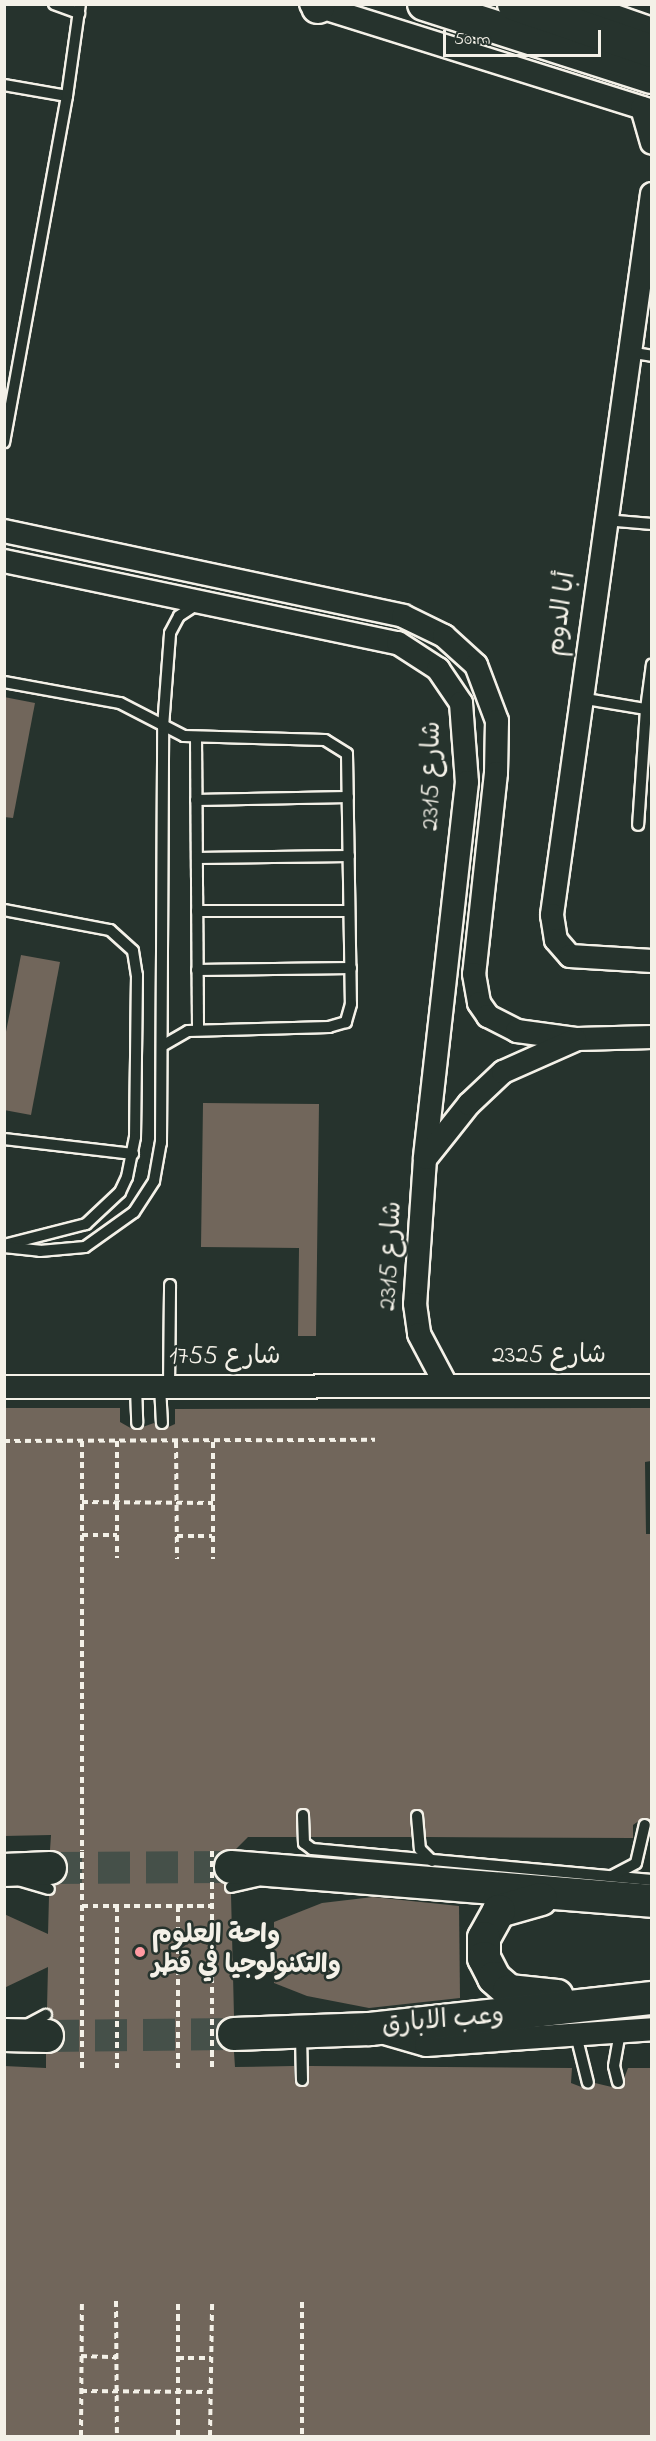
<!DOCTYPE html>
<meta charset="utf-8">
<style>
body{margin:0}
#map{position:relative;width:656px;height:2441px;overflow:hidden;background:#26332d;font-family:"Indie Flower","Playpen Sans Arabic",sans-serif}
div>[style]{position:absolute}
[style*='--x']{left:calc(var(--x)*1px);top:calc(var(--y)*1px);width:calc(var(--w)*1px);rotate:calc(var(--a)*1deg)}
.building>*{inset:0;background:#71665b}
.secondary-tunnel>*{height:32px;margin-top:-16px;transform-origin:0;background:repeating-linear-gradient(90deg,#455049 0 32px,transparent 0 48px)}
.path>*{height:4px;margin-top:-2px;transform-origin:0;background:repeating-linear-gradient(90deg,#f4f1e8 0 6px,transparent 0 10.5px)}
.roads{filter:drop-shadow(2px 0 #f4f1e8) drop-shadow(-2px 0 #f4f1e8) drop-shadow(0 2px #f4f1e8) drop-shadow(0 -2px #f4f1e8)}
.lane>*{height:10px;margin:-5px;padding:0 5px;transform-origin:5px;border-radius:5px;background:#26332d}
.street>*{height:22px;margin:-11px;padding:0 11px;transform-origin:11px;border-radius:11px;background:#26332d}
.secondary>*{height:32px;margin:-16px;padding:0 16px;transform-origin:16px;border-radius:16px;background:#26332d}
.path-bridge>*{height:4px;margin-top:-2px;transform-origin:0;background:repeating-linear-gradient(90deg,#f4f1e8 0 6px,transparent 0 10.5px)}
.dots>*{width:16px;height:16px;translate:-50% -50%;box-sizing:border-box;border:3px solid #26332d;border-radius:50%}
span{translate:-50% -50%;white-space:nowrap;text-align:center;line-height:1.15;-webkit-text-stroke:5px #26332d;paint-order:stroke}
.street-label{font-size:26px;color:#f4f1e8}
.poi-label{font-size:26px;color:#f4f1e8;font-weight:700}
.left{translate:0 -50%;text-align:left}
.frame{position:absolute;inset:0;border:6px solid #f4f1e8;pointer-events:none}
.scale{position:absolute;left:443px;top:30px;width:158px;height:27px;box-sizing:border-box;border:3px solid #f4f1e8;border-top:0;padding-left:8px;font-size:18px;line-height:21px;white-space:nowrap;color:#f4f1e8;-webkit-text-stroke:4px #26332d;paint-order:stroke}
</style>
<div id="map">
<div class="building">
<div style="clip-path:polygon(4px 697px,35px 703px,13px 818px,4px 817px)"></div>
<div style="clip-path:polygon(21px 955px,60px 962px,31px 1115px,4px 1110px,4px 1042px)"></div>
<div style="clip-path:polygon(203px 1103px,319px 1104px,316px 1336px,298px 1336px,299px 1248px,201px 1247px)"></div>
<div style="clip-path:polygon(4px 1408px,120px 1408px,120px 1422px,134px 1430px,154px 1423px,162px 1430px,175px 1424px,175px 1409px,651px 1408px,651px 1461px,645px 1462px,646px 1534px,651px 1534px,651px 1822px,643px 1818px,633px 1825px,633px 1838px,426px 1837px,424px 1815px,417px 1809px,410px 1813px,411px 1837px,311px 1837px,310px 1812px,302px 1808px,296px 1815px,296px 1837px,248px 1837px,236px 1849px,223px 1851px,213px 1866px,231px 1894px,234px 2016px,224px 2019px,216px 2034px,219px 2044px,234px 2052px,235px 2067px,294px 2066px,295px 2083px,302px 2087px,309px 2083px,309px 2066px,572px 2068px,571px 2083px,589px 2090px,595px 2083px,620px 2089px,628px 2068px,651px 2068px,651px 2436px,4px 2436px,4px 2066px,46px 2068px,46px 2054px,62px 2046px,65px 2036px,47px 2008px,48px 1967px,4px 1988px,4px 1914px,48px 1934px,49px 1896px,68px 1868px,65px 1858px,50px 1850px,51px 1835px,4px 1836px)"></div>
<div style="clip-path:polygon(373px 1897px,459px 1906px,460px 1998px,369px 2008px,307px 1996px,274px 1983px,274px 1922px,322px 1903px)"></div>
</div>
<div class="secondary-tunnel">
<div style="--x:50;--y:1868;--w:181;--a:-0.3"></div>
<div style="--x:47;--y:2036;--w:187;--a:-0.6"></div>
</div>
<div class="path">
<div style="--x:4;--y:1441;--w:371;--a:-0.2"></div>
<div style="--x:82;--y:1441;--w:410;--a:90"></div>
<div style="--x:117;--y:1441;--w:117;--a:90"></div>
<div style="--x:176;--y:1442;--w:117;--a:89.5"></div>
<div style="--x:213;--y:1442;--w:117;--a:90"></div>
<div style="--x:82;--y:1502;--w:131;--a:0.4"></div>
<div style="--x:82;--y:1535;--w:35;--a:0"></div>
<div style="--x:177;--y:1536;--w:35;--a:0"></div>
<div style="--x:82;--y:1906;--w:130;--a:0"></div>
<div style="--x:116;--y:2301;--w:135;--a:89.6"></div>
<div style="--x:302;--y:2302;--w:134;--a:90"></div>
<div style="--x:81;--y:2356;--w:36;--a:2"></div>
<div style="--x:178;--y:2358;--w:33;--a:0"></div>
<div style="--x:81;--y:2391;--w:130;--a:0.4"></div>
<div style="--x:81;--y:2436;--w:135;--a:-89.6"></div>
<div style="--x:178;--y:2436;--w:135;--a:-90"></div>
<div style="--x:210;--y:2436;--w:134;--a:-89.1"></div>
</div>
<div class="roads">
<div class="lane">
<div style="--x:54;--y:4;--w:27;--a:20"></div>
<div style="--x:4;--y:85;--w:64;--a:9.9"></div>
<div style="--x:67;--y:96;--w:352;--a:100.3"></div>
<div style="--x:67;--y:96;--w:93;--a:-82"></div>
<div style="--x:628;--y:352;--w:24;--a:9"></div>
<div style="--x:605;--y:520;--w:47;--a:4.9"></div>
<div style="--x:4;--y:682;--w:118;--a:10.3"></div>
<div style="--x:120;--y:703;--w:72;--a:27.3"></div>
<div style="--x:184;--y:736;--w:141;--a:1.6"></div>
<div style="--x:325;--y:740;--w:26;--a:32"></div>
<div style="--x:347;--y:754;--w:250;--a:89.1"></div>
<div style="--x:351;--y:1004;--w:19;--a:106"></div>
<div style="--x:346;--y:1022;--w:18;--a:164"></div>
<div style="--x:329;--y:1027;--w:141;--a:178.4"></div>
<div style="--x:188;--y:1031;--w:30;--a:150"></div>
<div style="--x:580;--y:698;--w:67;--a:9.5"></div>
<div style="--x:646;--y:709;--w:116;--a:93.9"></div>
<div style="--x:646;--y:709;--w:45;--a:-82.4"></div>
<div style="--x:196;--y:738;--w:292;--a:89.6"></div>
<div style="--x:196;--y:800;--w:152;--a:-1.1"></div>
<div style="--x:197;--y:858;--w:152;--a:-0.8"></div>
<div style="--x:4;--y:910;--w:108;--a:10.7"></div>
<div style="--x:110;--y:930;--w:31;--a:42"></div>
<div style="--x:133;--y:951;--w:24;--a:81"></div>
<div style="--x:137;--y:975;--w:162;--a:90.7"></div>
<div style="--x:135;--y:1137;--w:41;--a:101.3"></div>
<div style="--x:127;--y:1177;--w:17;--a:115"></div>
<div style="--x:120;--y:1192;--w:47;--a:136.7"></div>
<div style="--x:86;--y:1224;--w:81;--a:165.6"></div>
<div style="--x:197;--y:911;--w:152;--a:0"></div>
<div style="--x:197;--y:970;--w:154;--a:-0.7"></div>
<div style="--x:4;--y:1139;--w:130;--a:6.6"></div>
<div style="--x:4;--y:1247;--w:36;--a:6"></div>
<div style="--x:40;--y:1251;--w:45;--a:-5.1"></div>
<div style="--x:85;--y:1247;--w:60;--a:-35.5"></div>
<div style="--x:134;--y:1212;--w:37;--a:-57"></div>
<div style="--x:154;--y:1181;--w:39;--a:-80"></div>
<div style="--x:161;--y:1143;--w:416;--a:-89.7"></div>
<div style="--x:163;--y:727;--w:94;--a:-85.7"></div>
<div style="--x:170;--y:633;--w:19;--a:-62"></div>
<div style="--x:179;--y:616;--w:20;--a:-33"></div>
<div style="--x:160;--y:1386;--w:37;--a:87"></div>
<div style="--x:169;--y:1386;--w:101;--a:-89.4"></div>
<div style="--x:136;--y:1387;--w:36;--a:88"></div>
<div style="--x:303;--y:1815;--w:28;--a:88"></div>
<div style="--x:304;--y:1843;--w:10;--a:37"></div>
<div style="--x:312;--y:1849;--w:341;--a:5.2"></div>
<div style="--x:417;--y:1816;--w:33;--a:85"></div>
<div style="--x:420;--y:1849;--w:17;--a:45"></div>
<div style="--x:612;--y:1876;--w:27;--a:-28"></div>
<div style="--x:636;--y:1863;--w:39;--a:-77"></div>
<div style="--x:18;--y:1880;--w:32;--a:16"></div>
<div style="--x:231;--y:1887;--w:27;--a:-13"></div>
<div style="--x:23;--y:2027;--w:26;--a:-28"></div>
<div style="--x:576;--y:2035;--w:49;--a:76"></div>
<div style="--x:301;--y:2036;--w:44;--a:88.7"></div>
<div style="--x:618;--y:2082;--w:16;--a:-104"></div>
<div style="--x:614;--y:2066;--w:35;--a:-80"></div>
</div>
<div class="street">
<div style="--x:311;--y:4;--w:357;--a:17.4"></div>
<div style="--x:580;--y:4;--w:76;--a:19.1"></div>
<div style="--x:642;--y:108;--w:36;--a:74"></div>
<div style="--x:652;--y:194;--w:728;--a:97.9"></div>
<div style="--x:552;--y:915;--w:25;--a:81"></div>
<div style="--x:556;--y:940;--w:21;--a:49"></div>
<div style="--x:570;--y:956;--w:82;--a:3.5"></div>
<div style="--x:4;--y:531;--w:408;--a:12"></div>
<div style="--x:403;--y:616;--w:46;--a:26"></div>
<div style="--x:444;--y:636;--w:43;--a:42.2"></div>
<div style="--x:476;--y:665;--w:60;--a:69.4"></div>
<div style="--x:497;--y:721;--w:52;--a:91.1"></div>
<div style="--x:496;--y:773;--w:202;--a:96.2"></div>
<div style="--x:474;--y:974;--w:29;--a:80"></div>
<div style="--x:479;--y:1003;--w:16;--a:55"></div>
<div style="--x:488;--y:1016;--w:33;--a:27"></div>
<div style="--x:517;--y:1031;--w:61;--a:7.6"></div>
<div style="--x:577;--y:1039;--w:75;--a:-1.5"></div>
<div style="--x:4;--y:561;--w:402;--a:11.8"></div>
<div style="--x:398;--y:643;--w:48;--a:33"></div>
<div style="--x:438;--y:669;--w:41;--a:55.9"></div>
<div style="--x:461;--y:703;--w:79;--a:85.7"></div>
<div style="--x:467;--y:782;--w:379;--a:96.4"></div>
<div style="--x:425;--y:1159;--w:145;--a:93.9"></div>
<div style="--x:415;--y:1304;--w:30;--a:82"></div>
<div style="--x:419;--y:1334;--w:58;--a:62.1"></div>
<div style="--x:426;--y:1158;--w:69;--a:-51.5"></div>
<div style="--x:469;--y:1104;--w:47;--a:-43.3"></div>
<div style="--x:503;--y:1072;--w:79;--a:-24"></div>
<div style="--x:4;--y:1387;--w:648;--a:-0.09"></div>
<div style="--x:374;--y:2030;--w:54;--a:16.1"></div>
<div style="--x:426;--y:2045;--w:227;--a:-4"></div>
</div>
<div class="secondary">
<div style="--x:424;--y:4;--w:239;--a:17.8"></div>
<div style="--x:514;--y:4;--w:146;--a:18.8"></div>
<div style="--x:318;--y:7;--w:3;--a:-72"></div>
<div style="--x:231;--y:1867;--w:422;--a:4.6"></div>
<div style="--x:4;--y:1870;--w:46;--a:-2.5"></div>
<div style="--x:541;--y:1899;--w:44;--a:164.1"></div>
<div style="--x:499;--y:1911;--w:31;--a:119"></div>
<div style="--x:484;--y:1938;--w:20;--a:90"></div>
<div style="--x:484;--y:1958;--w:22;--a:63"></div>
<div style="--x:494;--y:1978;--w:20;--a:41"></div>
<div style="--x:509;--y:1991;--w:48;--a:5.9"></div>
<div style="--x:234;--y:2034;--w:136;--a:-2.1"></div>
<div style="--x:370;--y:2029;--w:284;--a:-6.3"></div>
<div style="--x:4;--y:2035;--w:43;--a:1.3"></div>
</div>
</div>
<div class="path-bridge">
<div style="--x:212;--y:1851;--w:217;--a:90"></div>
<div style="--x:117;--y:1906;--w:162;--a:90"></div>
<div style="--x:178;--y:1906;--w:162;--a:90"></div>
<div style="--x:82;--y:2068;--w:217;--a:-90"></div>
</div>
<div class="dots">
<div style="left:140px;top:1952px;background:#ff9aa2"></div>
</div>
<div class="street-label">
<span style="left:563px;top:614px;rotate:-82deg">أبا الدوم</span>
<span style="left:433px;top:776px;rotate:-89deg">شارع 2315</span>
<span style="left:392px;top:1256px;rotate:-87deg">شارع 2315</span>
<span style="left:549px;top:1357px">شارع 2325</span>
<span style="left:225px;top:1358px">شارع 1755</span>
<span style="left:443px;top:2022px;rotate:-5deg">وعب الابارق</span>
</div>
<div class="poi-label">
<span class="left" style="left:152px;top:1952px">واحة العلوم<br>والتكنولوجيا في قطر</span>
</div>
<div class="frame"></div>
<div class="scale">50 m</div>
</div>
